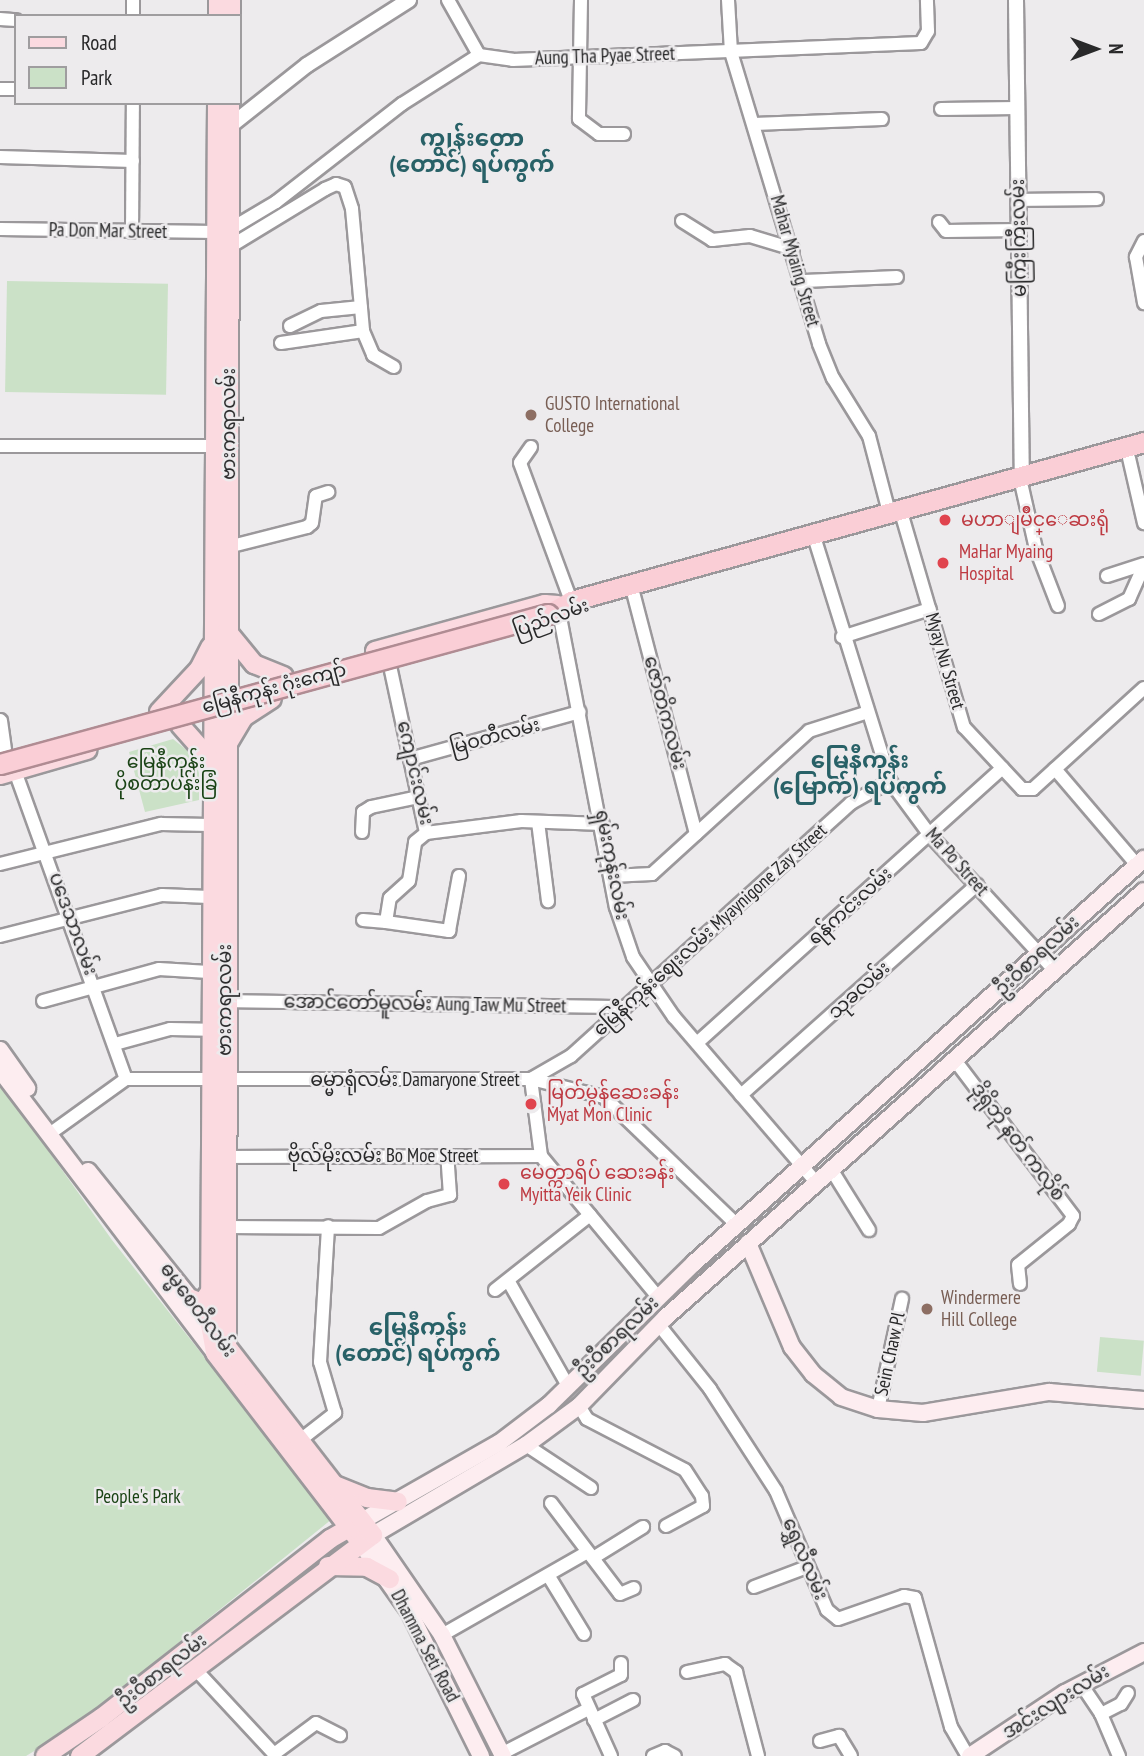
<!DOCTYPE html>
<meta charset="utf-8">
<style>
body{margin:0}
#map{position:relative;width:1144px;height:1756px;overflow:hidden;background:#edebed;font-family:"PT Sans Narrow","Noto Sans Myanmar",sans-serif}
div>[style]{position:absolute}
[style*='--x']{left:calc(var(--x)*1px);top:calc(var(--y)*1px);width:calc(var(--w)*1px);rotate:calc(var(--a)*1deg)}
.green>*{inset:0;background:#cbe1c7;transform-origin:0 0}
.roads{filter:drop-shadow(2px 0 #9b989b) drop-shadow(-2px 0 #9b989b) drop-shadow(0 2px #9b989b) drop-shadow(0 -2px #9b989b)}
.minor>*{height:12px;margin:-6px;padding:0 6px;transform-origin:6px;border-radius:6px;background:#fff}
.tertiary>*{height:14px;margin:-7px;padding:0 7px;transform-origin:7px;border-radius:7px;background:#fff}
.secondary>*{height:16px;margin:-8px;padding:0 8px;transform-origin:8px;border-radius:8px;background:#fdedf0}
.primary>*{height:18px;margin:-9px;padding:0 9px;transform-origin:9px;border-radius:9px;background:#fbdae0}
.trunk>*{height:19px;margin:-9.5px;padding:0 9.5px;transform-origin:9.5px;border-radius:9.5px;background:#faced6}
.bridges{filter:drop-shadow(2px 0 #b08c93) drop-shadow(-2px 0 #b08c93) drop-shadow(0 2px #b08c93) drop-shadow(0 -2px #b08c93)}
.trunk-bridge>*{height:19px;margin:-9.5px;padding:0 9.5px;transform-origin:9.5px;border-radius:9.5px;background:#faced6}
.dots>*{width:19px;height:19px;translate:-50% -50%;box-sizing:border-box;border:4px solid #edebed;border-radius:50%}
span{translate:-50% -50%;white-space:nowrap;text-align:center;line-height:1.15;-webkit-text-stroke:5px #edebed;paint-order:stroke}
.street-label{font-size:19px;color:#29292a}
.education-label{font-size:19px;color:#785e54}
.left{translate:0 -50%;text-align:left}
.health-label{font-size:19px;color:#be3a42}
.park-label{font-size:19px;color:#1a4315}
.quarter-label{font-size:23px;color:#286167;font-weight:700}
.legend{position:absolute;left:14px;top:14px;width:228px;height:91px;box-sizing:border-box;background:#edebed;border:2px solid #9f9d9f;margin:0;padding:9px 12px;list-style:none;font-size:21px;color:#29292a}
.legend li{display:flex;align-items:center;gap:14px;height:35px}
.legend b{width:35px;border:2px solid #9f9d9f}
.north{position:absolute;left:1060px;top:14px;width:70px;height:70px;-webkit-text-stroke:5px #edebed;paint-order:stroke;rotate:90deg;font-size:19px;font-weight:700;line-height:28px;text-align:center;color:#29292a}
.north::after{content:'';display:block;margin:auto;width:24px;height:32px;background:#29292a;clip-path:polygon(50% 0,100% 100%,50% 72%,0 100%)}
</style>
<div id="map">
<div class="green">
<div style="left:7px;top:281px;width:161px;height:111px;rotate:1deg"></div>
<div style="clip-path:polygon(173px 739px,193px 755px,199px 773px,199px 800px,145px 812px,129px 752px)"></div>
<div style="clip-path:polygon(0 1083px,112px 1240px,332px 1519px,74px 1727px,26px 1756px,0 1756px)"></div>
<div style="left:1100px;top:1337px;width:44px;height:35px;rotate:5deg"></div>
</div>
<div class="roads">
<div class="minor">
<div style="--x:448;--y:0;--w:63;--a:60.6"></div>
<div style="--x:581;--y:0;--w:119;--a:91"></div>
<div style="--x:579;--y:119;--w:25;--a:37"></div>
<div style="--x:599;--y:134;--w:25;--a:0"></div>
<div style="--x:728;--y:0;--w:52;--a:86.7"></div>
<div style="--x:731;--y:52;--w:305;--a:73.2"></div>
<div style="--x:819;--y:344;--w:37;--a:68"></div>
<div style="--x:833;--y:378;--w:68;--a:58.2"></div>
<div style="--x:869;--y:436;--w:79;--a:75.3"></div>
<div style="--x:133;--y:16;--w:16;--a:-90"></div>
<div style="--x:0;--y:19;--w:16;--a:4"></div>
<div style="--x:479;--y:55;--w:34;--a:8"></div>
<div style="--x:513;--y:60;--w:408;--a:-2.4"></div>
<div style="--x:921;--y:43;--w:14;--a:-60"></div>
<div style="--x:928;--y:31;--w:31;--a:-92"></div>
<div style="--x:0;--y:89;--w:16;--a:0"></div>
<div style="--x:941;--y:109;--w:76;--a:-0.8"></div>
<div style="--x:754;--y:124;--w:128;--a:-2.2"></div>
<div style="--x:0;--y:157;--w:133;--a:1.7"></div>
<div style="--x:1018;--y:200;--w:79;--a:-0.7"></div>
<div style="--x:682;--y:221;--w:36;--a:32"></div>
<div style="--x:712;--y:240;--w:38;--a:-6"></div>
<div style="--x:750;--y:236;--w:45;--a:16.8"></div>
<div style="--x:939;--y:222;--w:11;--a:52"></div>
<div style="--x:946;--y:231;--w:74;--a:-0.8"></div>
<div style="--x:0;--y:229;--w:216;--a:0.8"></div>
<div style="--x:229;--y:230;--w:55;--a:-30.8"></div>
<div style="--x:276;--y:202;--w:160;--a:-37.9"></div>
<div style="--x:402;--y:104;--w:91;--a:-32.5"></div>
<div style="--x:132;--y:232;--w:129;--a:-89.6"></div>
<div style="--x:1144;--y:241;--w:18;--a:117"></div>
<div style="--x:1136;--y:257;--w:47;--a:80.1"></div>
<div style="--x:228;--y:248;--w:114;--a:-31.3"></div>
<div style="--x:325;--y:189;--w:12;--a:-24"></div>
<div style="--x:336;--y:184;--w:9;--a:18"></div>
<div style="--x:345;--y:187;--w:23;--a:72"></div>
<div style="--x:352;--y:209;--w:122;--a:84.8"></div>
<div style="--x:363;--y:331;--w:26;--a:67"></div>
<div style="--x:373;--y:355;--w:24;--a:30"></div>
<div style="--x:804;--y:281;--w:93;--a:-2.5"></div>
<div style="--x:290;--y:326;--w:34;--a:-26"></div>
<div style="--x:321;--y:311;--w:40;--a:-5.7"></div>
<div style="--x:281;--y:343;--w:83;--a:-8.3"></div>
<div style="--x:0;--y:446;--w:223;--a:0"></div>
<div style="--x:531;--y:447;--w:19;--a:125"></div>
<div style="--x:520;--y:463;--w:147;--a:69.7"></div>
<div style="--x:1129;--y:458;--w:67;--a:77"></div>
<div style="--x:1022;--y:487;--w:64;--a:77.3"></div>
<div style="--x:1036;--y:549;--w:61;--a:68.9"></div>
<div style="--x:903;--y:519;--w:217;--a:73.7"></div>
<div style="--x:964;--y:727;--w:85;--a:46.9"></div>
<div style="--x:1022;--y:789;--w:11;--a:0"></div>
<div style="--x:1033;--y:789;--w:150;--a:-42.3"></div>
<div style="--x:816;--y:543;--w:249;--a:72.7"></div>
<div style="--x:890;--y:781;--w:67;--a:53.5"></div>
<div style="--x:930;--y:835;--w:183;--a:47.4"></div>
<div style="--x:224;--y:548;--w:86;--a:-14.2"></div>
<div style="--x:307;--y:527;--w:6;--a:-39"></div>
<div style="--x:312;--y:523;--w:27;--a:-82"></div>
<div style="--x:316;--y:496;--w:13;--a:-18"></div>
<div style="--x:1107;--y:576;--w:39;--a:-18"></div>
<div style="--x:633;--y:592;--w:250;--a:75.4"></div>
<div style="--x:559;--y:612;--w:300;--a:79.1"></div>
<div style="--x:616;--y:907;--w:53;--a:71.2"></div>
<div style="--x:633;--y:957;--w:73;--a:55.7"></div>
<div style="--x:674;--y:1017;--w:218;--a:49.3"></div>
<div style="--x:1099;--y:614;--w:34;--a:-27"></div>
<div style="--x:1129;--y:599;--w:34;--a:-66"></div>
<div style="--x:842;--y:637;--w:92;--a:-17.7"></div>
<div style="--x:390;--y:666;--w:171;--a:77.8"></div>
<div style="--x:426;--y:833;--w:96;--a:-7.2"></div>
<div style="--x:521;--y:821;--w:82;--a:2.1"></div>
<div style="--x:410;--y:759;--w:176;--a:-15.5"></div>
<div style="--x:1055;--y:769;--w:126;--a:49.5"></div>
<div style="--x:15;--y:771;--w:327;--a:70.2"></div>
<div style="--x:538;--y:822;--w:80;--a:82.8"></div>
<div style="--x:362;--y:832;--w:20;--a:-87"></div>
<div style="--x:363;--y:812;--w:9;--a:-32"></div>
<div style="--x:371;--y:807;--w:48;--a:-12"></div>
<div style="--x:0;--y:864;--w:166;--a:-14"></div>
<div style="--x:161;--y:824;--w:49;--a:1.2"></div>
<div style="--x:611;--y:876;--w:41;--a:-2.8"></div>
<div style="--x:652;--y:874;--w:212;--a:-42.3"></div>
<div style="--x:809;--y:731;--w:59;--a:-17.8"></div>
<div style="--x:363;--y:920;--w:23;--a:5"></div>
<div style="--x:386;--y:922;--w:24;--a:-81"></div>
<div style="--x:390;--y:898;--w:25;--a:-42"></div>
<div style="--x:409;--y:881;--w:39;--a:-81"></div>
<div style="--x:415;--y:842;--w:14;--a:-39"></div>
<div style="--x:386;--y:922;--w:64;--a:8.1"></div>
<div style="--x:449;--y:931;--w:56;--a:-79.7"></div>
<div style="--x:0;--y:936;--w:167;--a:-14.2"></div>
<div style="--x:162;--y:895;--w:47;--a:2.4"></div>
<div style="--x:43;--y:1001;--w:120;--a:-15.4"></div>
<div style="--x:159;--y:969;--w:50;--a:3.4"></div>
<div style="--x:226;--y:1001;--w:399;--a:0.9"></div>
<div style="--x:697;--y:1043;--w:411;--a:-42"></div>
<div style="--x:115;--y:1044;--w:57;--a:-15.3"></div>
<div style="--x:170;--y:1029;--w:39;--a:1"></div>
<div style="--x:954;--y:1059;--w:197;--a:52.8"></div>
<div style="--x:1073;--y:1216;--w:9;--a:117"></div>
<div style="--x:1069;--y:1224;--w:65;--a:141.2"></div>
<div style="--x:1018;--y:1265;--w:19;--a:84"></div>
<div style="--x:741;--y:1095;--w:316;--a:-41.7"></div>
<div style="--x:48;--y:1135;--w:96;--a:-35.7"></div>
<div style="--x:126;--y:1079;--w:405;--a:0"></div>
<div style="--x:531;--y:1079;--w:75;--a:13.9"></div>
<div style="--x:604;--y:1097;--w:185;--a:43.9"></div>
<div style="--x:226;--y:1157;--w:315;--a:-0.2"></div>
<div style="--x:831;--y:1169;--w:72;--a:58.1"></div>
<div style="--x:227;--y:1227;--w:152;--a:0.4"></div>
<div style="--x:379;--y:1228;--w:55;--a:-29.4"></div>
<div style="--x:427;--y:1201;--w:24;--a:-15"></div>
<div style="--x:450;--y:1195;--w:39;--a:-94"></div>
<div style="--x:509;--y:1282;--w:120;--a:60.4"></div>
<div style="--x:495;--y:1290;--w:121;--a:-38.3"></div>
<div style="--x:658;--y:1297;--w:183;--a:-129.7"></div>
<div style="--x:541;--y:1156;--w:78;--a:-97.4"></div>
<div style="--x:531;--y:1079;--w:46;--a:-29.9"></div>
<div style="--x:571;--y:1056;--w:377;--a:-42.1"></div>
<div style="--x:851;--y:803;--w:45;--a:-29.4"></div>
<div style="--x:659;--y:1325;--w:82;--a:51.4"></div>
<div style="--x:710;--y:1389;--w:121;--a:57.1"></div>
<div style="--x:776;--y:1491;--w:129;--a:66.8"></div>
<div style="--x:827;--y:1610;--w:14;--a:39"></div>
<div style="--x:838;--y:1619;--w:70;--a:-19.2"></div>
<div style="--x:904;--y:1596;--w:11;--a:10"></div>
<div style="--x:915;--y:1598;--w:134;--a:74.4"></div>
<div style="--x:951;--y:1727;--w:34;--a:60"></div>
<div style="--x:579;--y:1406;--w:15;--a:58"></div>
<div style="--x:587;--y:1419;--w:110;--a:27.5"></div>
<div style="--x:685;--y:1470;--w:31;--a:57"></div>
<div style="--x:702;--y:1496;--w:10;--a:84"></div>
<div style="--x:703;--y:1506;--w:42;--a:151.6"></div>
<div style="--x:878;--y:1409;--w:113;--a:-77.7"></div>
<div style="--x:299;--y:1441;--w:46;--a:-37.9"></div>
<div style="--x:335;--y:1413;--w:53;--a:-106.4"></div>
<div style="--x:320;--y:1362;--w:136;--a:-86.6"></div>
<div style="--x:526;--y:1445;--w:78;--a:33.5"></div>
<div style="--x:551;--y:1503;--w:114;--a:52.8"></div>
<div style="--x:620;--y:1594;--w:15;--a:-23"></div>
<div style="--x:593;--y:1558;--w:59;--a:-31.8"></div>
<div style="--x:548;--y:1575;--w:69;--a:58.6"></div>
<div style="--x:754;--y:1587;--w:57;--a:-20.7"></div>
<div style="--x:442;--y:1635;--w:166;--a:-29.7"></div>
<div style="--x:197;--y:1671;--w:113;--a:47.1"></div>
<div style="--x:274;--y:1754;--w:52;--a:-36.4"></div>
<div style="--x:316;--y:1723;--w:27;--a:27"></div>
<div style="--x:687;--y:1672;--w:39;--a:-12"></div>
<div style="--x:725;--y:1664;--w:14;--a:36"></div>
<div style="--x:736;--y:1672;--w:87;--a:75.3"></div>
<div style="--x:1081;--y:1684;--w:36;--a:56"></div>
<div style="--x:1101;--y:1714;--w:46;--a:66.8"></div>
<div style="--x:1101;--y:1714;--w:22;--a:-27"></div>
<div style="--x:1121;--y:1704;--w:13;--a:-58"></div>
<div style="--x:594;--y:1720;--w:44;--a:-27.1"></div>
<div style="--x:820;--y:1741;--w:20;--a:-15"></div>
<div style="--x:839;--y:1736;--w:23;--a:59"></div>
<div style="--x:501;--y:1754;--w:98;--a:-27.3"></div>
<div style="--x:611;--y:1756;--w:68;--a:-114.3"></div>
<div style="--x:583;--y:1694;--w:42;--a:-26.6"></div>
<div style="--x:621;--y:1675;--w:12;--a:-90"></div>
<div style="--x:653;--y:1756;--w:13;--a:-23"></div>
<div style="--x:665;--y:1751;--w:11;--a:27"></div>
</div>
<div class="tertiary">
<div style="--x:1016;--y:0;--w:476;--a:89.3"></div>
<div style="--x:225;--y:130;--w:105;--a:-38.4"></div>
<div style="--x:307;--y:65;--w:121;--a:-32.5"></div>
<div style="--x:0;--y:721;--w:34;--a:82"></div>
</div>
<div class="secondary">
<div style="--x:0;--y:1050;--w:47;--a:54.6"></div>
<div style="--x:0;--y:1070;--w:355;--a:52.8"></div>
<div style="--x:88;--y:1171;--w:177;--a:51.2"></div>
<div style="--x:748;--y:1243;--w:113;--a:67.1"></div>
<div style="--x:792;--y:1347;--w:34;--a:52"></div>
<div style="--x:813;--y:1374;--w:36;--a:39"></div>
<div style="--x:841;--y:1397;--w:39;--a:18"></div>
<div style="--x:878;--y:1409;--w:45;--a:5.1"></div>
<div style="--x:923;--y:1413;--w:128;--a:-9.5"></div>
<div style="--x:1049;--y:1392;--w:95;--a:4.8"></div>
<div style="--x:362;--y:1521;--w:158;--a:-29.7"></div>
<div style="--x:499;--y:1443;--w:63;--a:-37.2"></div>
<div style="--x:549;--y:1405;--w:203;--a:-44.4"></div>
<div style="--x:694;--y:1263;--w:605;--a:-41.92"></div>
<div style="--x:360;--y:1542;--w:85;--a:54.6"></div>
<div style="--x:409;--y:1611;--w:162;--a:63.6"></div>
<div style="--x:503;--y:1756;--w:136;--a:-116.8"></div>
<div style="--x:442;--y:1635;--w:121;--a:-124.6"></div>
<div style="--x:373;--y:1535;--w:178;--a:-30.5"></div>
<div style="--x:526;--y:1445;--w:66;--a:-36.3"></div>
<div style="--x:579;--y:1406;--w:124;--a:-45.7"></div>
<div style="--x:666;--y:1317;--w:640;--a:-41.71"></div>
<div style="--x:970;--y:1756;--w:114;--a:-33.6"></div>
<div style="--x:1065;--y:1693;--w:89;--a:-27.4"></div>
</div>
<div class="primary">
<div style="--x:218;--y:16;--w:16;--a:-90"></div>
<div style="--x:231;--y:16;--w:16;--a:-90"></div>
<div style="--x:217;--y:103;--w:1221;--a:90.33"></div>
<div style="--x:210;--y:1324;--w:29;--a:80"></div>
<div style="--x:215;--y:1353;--w:238;--a:52.5"></div>
<div style="--x:227;--y:631;--w:43;--a:50.7"></div>
<div style="--x:254;--y:664;--w:32;--a:22"></div>
<div style="--x:375;--y:651;--w:176;--a:-15.5"></div>
<div style="--x:545;--y:604;--w:13;--a:4"></div>
<div style="--x:159;--y:712;--w:59;--a:-47.1"></div>
<div style="--x:199;--y:669;--w:25;--a:-63"></div>
<div style="--x:180;--y:725;--w:47;--a:48.5"></div>
<div style="--x:227;--y:745;--w:33;--a:-59"></div>
<div style="--x:244;--y:717;--w:33;--a:-33"></div>
<div style="--x:0;--y:775;--w:91;--a:-16"></div>
<div style="--x:192;--y:1299;--w:11;--a:22"></div>
<div style="--x:202;--y:1303;--w:12;--a:-55"></div>
<div style="--x:227;--y:1348;--w:1245;--a:-89.86"></div>
<div style="--x:335;--y:1485;--w:35;--a:22"></div>
<div style="--x:367;--y:1498;--w:31;--a:7"></div>
<div style="--x:328;--y:1566;--w:39;--a:1"></div>
<div style="--x:367;--y:1567;--w:26;--a:28"></div>
<div style="--x:45;--y:1756;--w:68;--a:-34.2"></div>
<div style="--x:101;--y:1718;--w:291;--a:-38"></div>
<div style="--x:330;--y:1539;--w:34;--a:-30"></div>
<div style="--x:80;--y:1756;--w:367;--a:-37"></div>
<div style="--x:373;--y:1535;--w:249;--a:-127.8"></div>
</div>
<div class="trunk">
<div style="--x:548;--y:614;--w:26;--a:-29"></div>
<div style="--x:571;--y:601;--w:595;--a:-15.51"></div>
</div>
</div>
<div class="bridges">
<div class="trunk-bridge">
<div style="--x:0;--y:764;--w:568;--a:-15.31"></div>
</div>
</div>
<div class="dots">
<div style="left:531px;top:415px;background:#8d6e63"></div>
<div style="left:945px;top:520px;background:#e0444e"></div>
<div style="left:943px;top:563px;background:#e0444e"></div>
<div style="left:531px;top:1104px;background:#e0444e"></div>
<div style="left:504px;top:1184px;background:#e0444e"></div>
<div style="left:927px;top:1309px;background:#8d6e63"></div>
</div>
<div class="street-label">
<span style="left:605px;top:56px;rotate:-2deg">Aung Tha Pyae Street</span>
<span style="left:108px;top:231px;rotate:1deg">Pa Don Mar Street</span>
<span style="left:1019px;top:238px;rotate:-91deg">မကြီးကြီးလမ်း</span>
<span style="left:795px;top:261px;rotate:74deg">Mahar Myaing Street</span>
<span style="left:229px;top:424px;rotate:-90deg">ဗားကရာလမ်း</span>
<span style="left:551px;top:618px;rotate:-20deg">ပြည်လမ်း</span>
<span style="left:945px;top:661px;rotate:74deg">Myay Nu Street</span>
<span style="left:274px;top:688px;rotate:-15deg">မြေနီကုန်း ဂုံးကျော်</span>
<span style="left:665px;top:713px;rotate:75deg">ဇော်တိကလမ်း</span>
<span style="left:495px;top:736px;rotate:-15deg">မြဝတီလမ်း</span>
<span style="left:415px;top:773px;rotate:77deg">ကျောင်းလမ်း</span>
<span style="left:957px;top:862px;rotate:48deg">Ma Po Street</span>
<span style="left:612px;top:865px;rotate:79deg">ရှမ်းကုန်းလမ်း</span>
<span style="left:850px;top:906px;rotate:-42deg">ရန်ကင်းလမ်း</span>
<span style="left:73px;top:924px;rotate:70deg">ပဒေသာလမ်း</span>
<span style="left:710px;top:930px;rotate:-42deg">မြေနီကုန်းဈေးလမ်း Myaynigone Zay Street</span>
<span style="left:1037px;top:956px;rotate:-43deg">ဦးဝီစာရလမ်း</span>
<span style="left:859px;top:990px;rotate:-42deg">သုခလမ်း</span>
<span style="left:225px;top:1000px;rotate:-90deg">ဗားကရာလမ်း</span>
<span style="left:425px;top:1004px;rotate:1deg">အောင်တော်မူလမ်း Aung Taw Mu Street</span>
<span style="left:415px;top:1080px">ဓမ္မာရုံလမ်း Damaryone Street</span>
<span style="left:1018px;top:1142px;rotate:53deg">ဒိုရိုဘို နတ် ကလိုစ်</span>
<span style="left:383px;top:1156px">ဗိုလ်မိုးလမ်း Bo Moe Street</span>
<span style="left:198px;top:1310px;rotate:53deg">ဓမ္မစေတီလမ်း</span>
<span style="left:617px;top:1337px;rotate:-44deg">ဦးဝီစာရလမ်း</span>
<span style="left:890px;top:1354px;rotate:-78deg">Sein Chaw Pl</span>
<span style="left:805px;top:1559px;rotate:67deg">ရွှေလီလမ်း</span>
<span style="left:425px;top:1646px;rotate:62deg">Dhamma Seti Road</span>
<span style="left:162px;top:1671px;rotate:-38deg">ဦးဝီစာရလမ်း</span>
<span style="left:1056px;top:1702px;rotate:-32deg">အင်းလျားလမ်း</span>
</div>
<div class="education-label">
<span class="left" style="left:545px;top:415px">GUSTO International<br>College</span>
<span class="left" style="left:941px;top:1309px">Windermere<br>Hill College</span>
</div>
<div class="health-label">
<span class="left" style="left:961px;top:520px">မဟာျမိဳင္ေဆးရုံ</span>
<span class="left" style="left:959px;top:563px">MaHar Myaing<br>Hospital</span>
<span class="left" style="left:547px;top:1104px">မြတ်မွန်ဆေးခန်း<br>Myat Mon Clinic</span>
<span class="left" style="left:520px;top:1184px">မေတ္တာရိပ် ဆေးခန်း<br>Myitta Yeik Clinic</span>
</div>
<div class="park-label">
<span style="left:166px;top:773px">မြေနီကုန်း<br>ပိုစတာပန်းခြံ</span>
<span style="left:138px;top:1497px">People's Park</span>
</div>
<div class="quarter-label">
<span style="left:472px;top:151px">ကျွန်းတော<br>(တောင်) ရပ်ကွက်</span>
<span style="left:860px;top:773px">မြေနီကုန်း<br>(မြောက်) ရပ်ကွက်</span>
<span style="left:418px;top:1340px">မြေနီကုန်း<br>(တောင်) ရပ်ကွက်</span>
</div>
<ul class="legend">
<li><b style="height:9px;background:#fbdae0"></b>Road</li>
<li><b style="height:19px;background:#cbe1c7"></b>Park</li>
</ul>
<div class="north">N</div>
</div>
